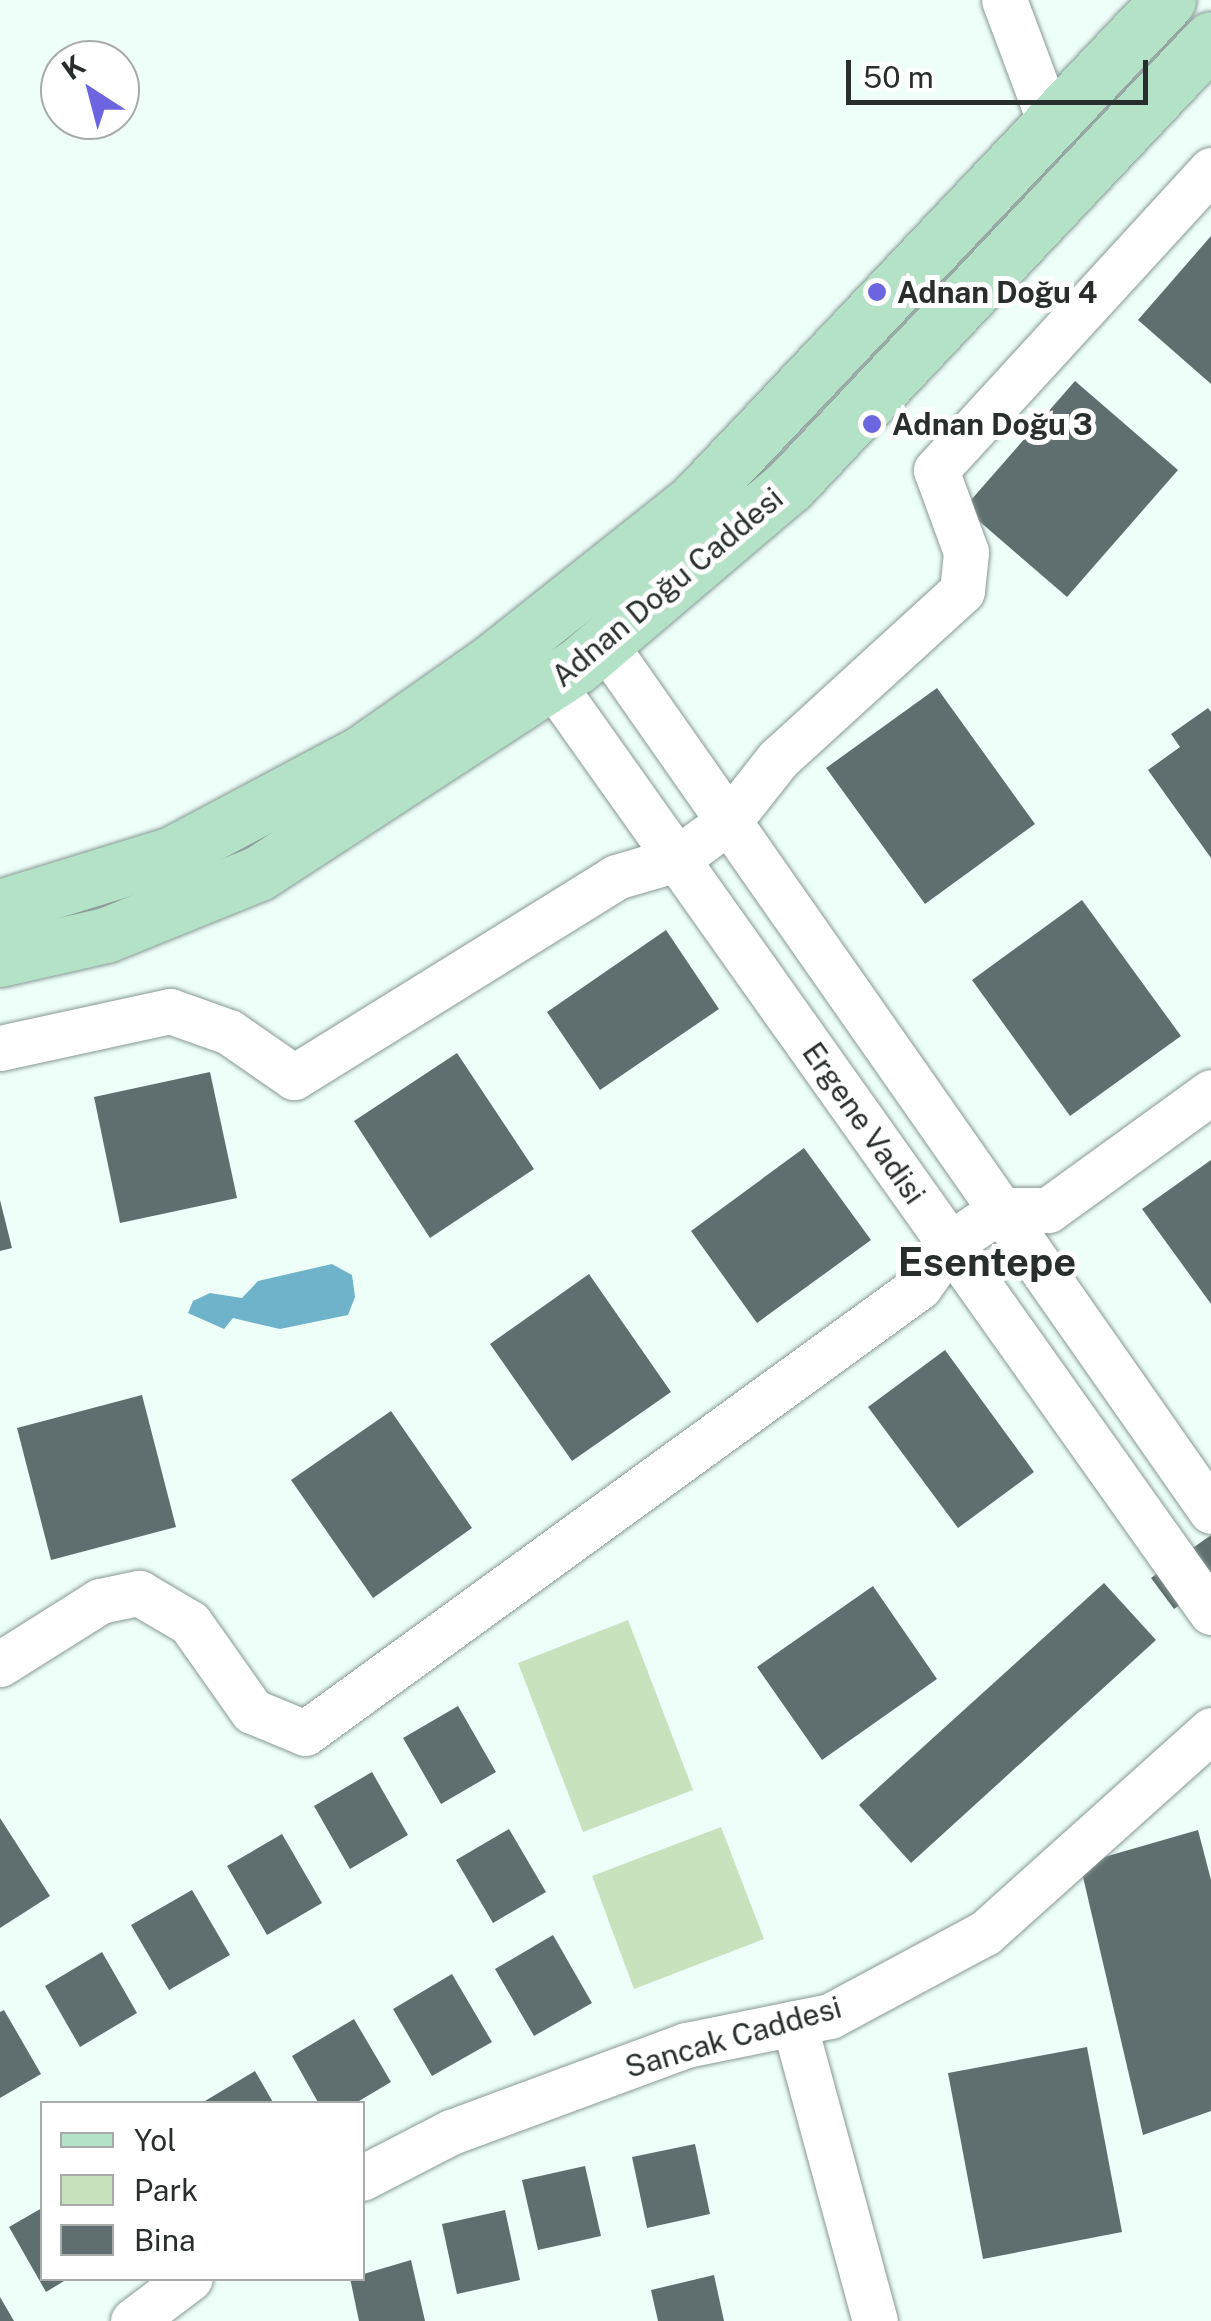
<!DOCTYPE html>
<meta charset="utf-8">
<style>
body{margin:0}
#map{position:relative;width:1211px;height:2321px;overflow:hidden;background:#eefffa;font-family:"Public Sans",sans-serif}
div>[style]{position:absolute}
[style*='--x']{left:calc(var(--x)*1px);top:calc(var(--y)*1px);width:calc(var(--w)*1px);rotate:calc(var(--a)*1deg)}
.green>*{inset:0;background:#c8e2be}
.water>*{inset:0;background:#6eb3c9}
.building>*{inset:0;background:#5f6f6f}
.roads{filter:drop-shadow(0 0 2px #889894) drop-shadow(0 0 2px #889894)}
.minor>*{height:45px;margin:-22.5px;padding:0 22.5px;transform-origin:22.5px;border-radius:22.5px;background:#fff}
.major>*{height:55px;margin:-27.5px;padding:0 27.5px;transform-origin:27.5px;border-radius:27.5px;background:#b3e2c7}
.dots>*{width:28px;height:28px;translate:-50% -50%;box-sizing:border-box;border:5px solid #fff;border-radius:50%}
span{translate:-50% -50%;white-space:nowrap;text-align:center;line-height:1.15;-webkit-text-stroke:10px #fff;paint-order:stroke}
.poi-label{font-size:30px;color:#282e2c;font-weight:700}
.left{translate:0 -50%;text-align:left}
.street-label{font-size:30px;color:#282e2c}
.district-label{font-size:40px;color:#282e2c;font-weight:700}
.legend{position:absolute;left:40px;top:2101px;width:325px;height:180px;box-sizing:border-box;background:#fff;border:2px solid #a9abab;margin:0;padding:12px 18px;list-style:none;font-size:30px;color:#282e2c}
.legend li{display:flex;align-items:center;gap:20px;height:50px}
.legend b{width:50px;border:2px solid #a9abab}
.north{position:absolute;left:40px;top:40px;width:100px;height:100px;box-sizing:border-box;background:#fff;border:2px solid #a9abab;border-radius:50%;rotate:324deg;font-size:28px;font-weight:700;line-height:40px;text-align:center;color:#282e2c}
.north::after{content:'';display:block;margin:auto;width:35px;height:45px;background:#6d65df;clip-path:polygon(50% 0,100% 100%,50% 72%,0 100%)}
.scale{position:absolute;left:846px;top:60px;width:302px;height:45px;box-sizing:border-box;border:5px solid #282e2c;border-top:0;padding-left:12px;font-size:30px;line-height:35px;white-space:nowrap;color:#282e2c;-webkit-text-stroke:8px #fff;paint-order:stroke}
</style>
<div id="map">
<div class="green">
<div style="clip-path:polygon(628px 1620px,693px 1790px,583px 1832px,518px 1663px)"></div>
<div style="clip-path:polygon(721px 1827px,764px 1939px,634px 1989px,592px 1876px)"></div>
</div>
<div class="water">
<div style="clip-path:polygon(332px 1264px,352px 1275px,355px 1297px,348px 1315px,280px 1329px,233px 1318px,224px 1329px,188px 1313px,193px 1301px,210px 1293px,242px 1298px,258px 1281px)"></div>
</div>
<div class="building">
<div style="clip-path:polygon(1211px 236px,1211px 384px,1138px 320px)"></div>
<div style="clip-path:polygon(1075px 381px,1178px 470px,1067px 597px,964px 508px)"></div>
<div style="clip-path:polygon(937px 688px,1035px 824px,925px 904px,826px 768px)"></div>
<div style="clip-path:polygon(1208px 708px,1211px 712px,1211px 858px,1148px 770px,1180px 747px,1171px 734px)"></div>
<div style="clip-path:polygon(1082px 900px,1181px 1036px,1070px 1116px,972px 980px)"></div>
<div style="clip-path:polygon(666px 930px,719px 1009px,600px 1090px,547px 1012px)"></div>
<div style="clip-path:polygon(457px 1053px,534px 1169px,430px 1238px,354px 1121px)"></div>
<div style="clip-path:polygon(210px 1072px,237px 1198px,120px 1223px,94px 1097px)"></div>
<div style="clip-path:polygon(804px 1148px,871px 1240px,757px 1323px,691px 1231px)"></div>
<div style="clip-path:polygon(1211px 1160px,1211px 1304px,1142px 1209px)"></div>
<div style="clip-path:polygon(0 1200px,12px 1248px,0 1251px)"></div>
<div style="clip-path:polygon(589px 1274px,671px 1392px,572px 1461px,490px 1344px)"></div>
<div style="clip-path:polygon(945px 1350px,1034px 1472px,958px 1528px,868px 1407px)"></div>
<div style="clip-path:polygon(142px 1395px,176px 1527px,51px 1560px,17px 1428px)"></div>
<div style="clip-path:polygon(391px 1411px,472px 1528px,373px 1598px,291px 1480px)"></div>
<div style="clip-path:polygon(1211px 1535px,1211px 1583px,1174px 1609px,1151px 1578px)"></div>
<div style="clip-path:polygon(1104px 1583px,1156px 1640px,911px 1863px,859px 1805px)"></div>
<div style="clip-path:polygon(873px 1586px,937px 1679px,822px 1760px,757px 1667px)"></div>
<div style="clip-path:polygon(458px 1706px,496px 1772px,441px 1804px,403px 1738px)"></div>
<div style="clip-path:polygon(372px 1772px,408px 1835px,350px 1869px,314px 1806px)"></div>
<div style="clip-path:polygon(0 1818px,50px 1896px,0 1928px)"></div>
<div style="clip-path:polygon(509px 1829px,546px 1892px,493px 1923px,456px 1860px)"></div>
<div style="clip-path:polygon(1198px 1830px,1211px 1880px,1211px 2111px,1143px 2135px,1080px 1864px)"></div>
<div style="clip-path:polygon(282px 1834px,322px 1903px,267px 1935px,227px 1866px)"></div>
<div style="clip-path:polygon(192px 1890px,230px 1955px,169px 1990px,131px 1925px)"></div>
<div style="clip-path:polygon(553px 1935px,592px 2003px,534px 2036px,495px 1969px)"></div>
<div style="clip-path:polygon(102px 1952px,137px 2013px,80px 2047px,45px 1986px)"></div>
<div style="clip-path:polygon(452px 1974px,492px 2042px,432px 2076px,393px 2009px)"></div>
<div style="clip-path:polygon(4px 2010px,41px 2074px,0 2098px,0 2012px)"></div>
<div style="clip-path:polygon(354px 2019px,391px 2082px,354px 2104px,319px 2104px,292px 2056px)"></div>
<div style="clip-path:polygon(1087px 2047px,1122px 2232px,983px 2259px,948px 2073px)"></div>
<div style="clip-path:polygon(255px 2071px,274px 2104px,200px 2104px)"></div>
<div style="clip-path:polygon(695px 2144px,710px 2214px,647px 2228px,632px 2157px)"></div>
<div style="clip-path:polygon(585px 2166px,601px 2236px,538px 2250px,522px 2180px)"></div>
<div style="clip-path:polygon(42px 2208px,42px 2278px,69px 2278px,46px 2292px,9px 2227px)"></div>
<div style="clip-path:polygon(505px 2210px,520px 2280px,457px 2294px,442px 2224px)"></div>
<div style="clip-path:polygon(411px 2260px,425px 2321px,359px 2321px,350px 2278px)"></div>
<div style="clip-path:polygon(714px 2275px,724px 2321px,658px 2321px,651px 2290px)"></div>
<div style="clip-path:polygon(0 2297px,14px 2321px,0 2321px)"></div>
</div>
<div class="roads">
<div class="minor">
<div style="--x:1004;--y:0;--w:137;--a:69.4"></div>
<div style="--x:604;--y:643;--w:1059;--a:55.03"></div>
<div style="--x:552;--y:683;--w:1139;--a:54.65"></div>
<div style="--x:0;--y:1048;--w:174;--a:-12.3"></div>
<div style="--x:170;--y:1011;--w:63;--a:19.6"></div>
<div style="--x:229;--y:1032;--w:79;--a:34.7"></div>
<div style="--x:294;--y:1077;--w:379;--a:-31.8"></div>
<div style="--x:616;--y:877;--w:64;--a:-16.4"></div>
<div style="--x:677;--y:859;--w:64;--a:-36.2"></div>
<div style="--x:729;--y:821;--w:79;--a:-51.7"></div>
<div style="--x:778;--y:759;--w:249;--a:-42.4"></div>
<div style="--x:962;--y:591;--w:39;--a:-84"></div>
<div style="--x:966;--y:552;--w:87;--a:-110.1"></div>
<div style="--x:936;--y:470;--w:407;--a:-47.5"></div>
<div style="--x:0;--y:1664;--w:118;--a:-32.2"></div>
<div style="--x:100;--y:1601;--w:40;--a:-12"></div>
<div style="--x:139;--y:1593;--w:59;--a:30.5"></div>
<div style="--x:190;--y:1623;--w:108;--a:54.8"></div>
<div style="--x:252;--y:1711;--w:57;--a:22.5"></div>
<div style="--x:305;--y:1733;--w:759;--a:-35.99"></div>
<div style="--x:919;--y:1287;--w:53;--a:-54.2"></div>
<div style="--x:950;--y:1244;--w:60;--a:-34.2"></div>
<div style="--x:1000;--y:1210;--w:48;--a:0"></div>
<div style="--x:1048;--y:1210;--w:201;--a:-35.9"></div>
<div style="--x:794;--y:2023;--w:309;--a:74.8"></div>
<div style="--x:362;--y:2178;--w:100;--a:-27.3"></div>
<div style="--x:451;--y:2132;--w:251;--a:-20.3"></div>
<div style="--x:686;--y:2045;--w:147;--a:-11.4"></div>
<div style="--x:830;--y:2016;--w:176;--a:-28.2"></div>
<div style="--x:985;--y:1933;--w:304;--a:-41.9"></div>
<div style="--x:133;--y:2321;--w:71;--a:-37"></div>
</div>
<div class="major">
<div style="--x:0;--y:907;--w:180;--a:-17.1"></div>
<div style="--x:172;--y:854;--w:215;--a:-28"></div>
<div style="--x:362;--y:753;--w:160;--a:-35.1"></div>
<div style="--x:493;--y:661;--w:257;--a:-38.5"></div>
<div style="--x:694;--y:501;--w:690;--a:-46.59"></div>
<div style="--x:0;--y:959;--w:109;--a:-12.8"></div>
<div style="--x:106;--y:935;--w:165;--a:-22.1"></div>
<div style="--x:259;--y:873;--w:379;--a:-33.1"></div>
<div style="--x:577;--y:666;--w:280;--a:-40.4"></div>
<div style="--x:790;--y:485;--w:613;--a:-46.65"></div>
</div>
</div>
<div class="dots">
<div style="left:877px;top:292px;background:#6d65df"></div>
<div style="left:872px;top:424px;background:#6d65df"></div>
</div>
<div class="poi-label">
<span class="left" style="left:897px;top:292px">Adnan Doğu 4</span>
<span class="left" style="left:892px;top:424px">Adnan Doğu 3</span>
</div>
<div class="street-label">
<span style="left:667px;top:587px;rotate:-40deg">Adnan Doğu Caddesi</span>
<span style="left:864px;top:1123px;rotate:55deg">Ergene Vadisi</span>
<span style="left:733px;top:2037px;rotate:-16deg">Sancak Caddesi</span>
</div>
<div class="district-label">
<span style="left:987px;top:1262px">Esentepe</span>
</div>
<ul class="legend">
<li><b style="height:12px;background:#b3e2c7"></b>Yol</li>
<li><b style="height:28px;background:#c8e2be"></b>Park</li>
<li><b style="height:28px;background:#5f6f6f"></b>Bina</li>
</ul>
<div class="north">K</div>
<div class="scale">50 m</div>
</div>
